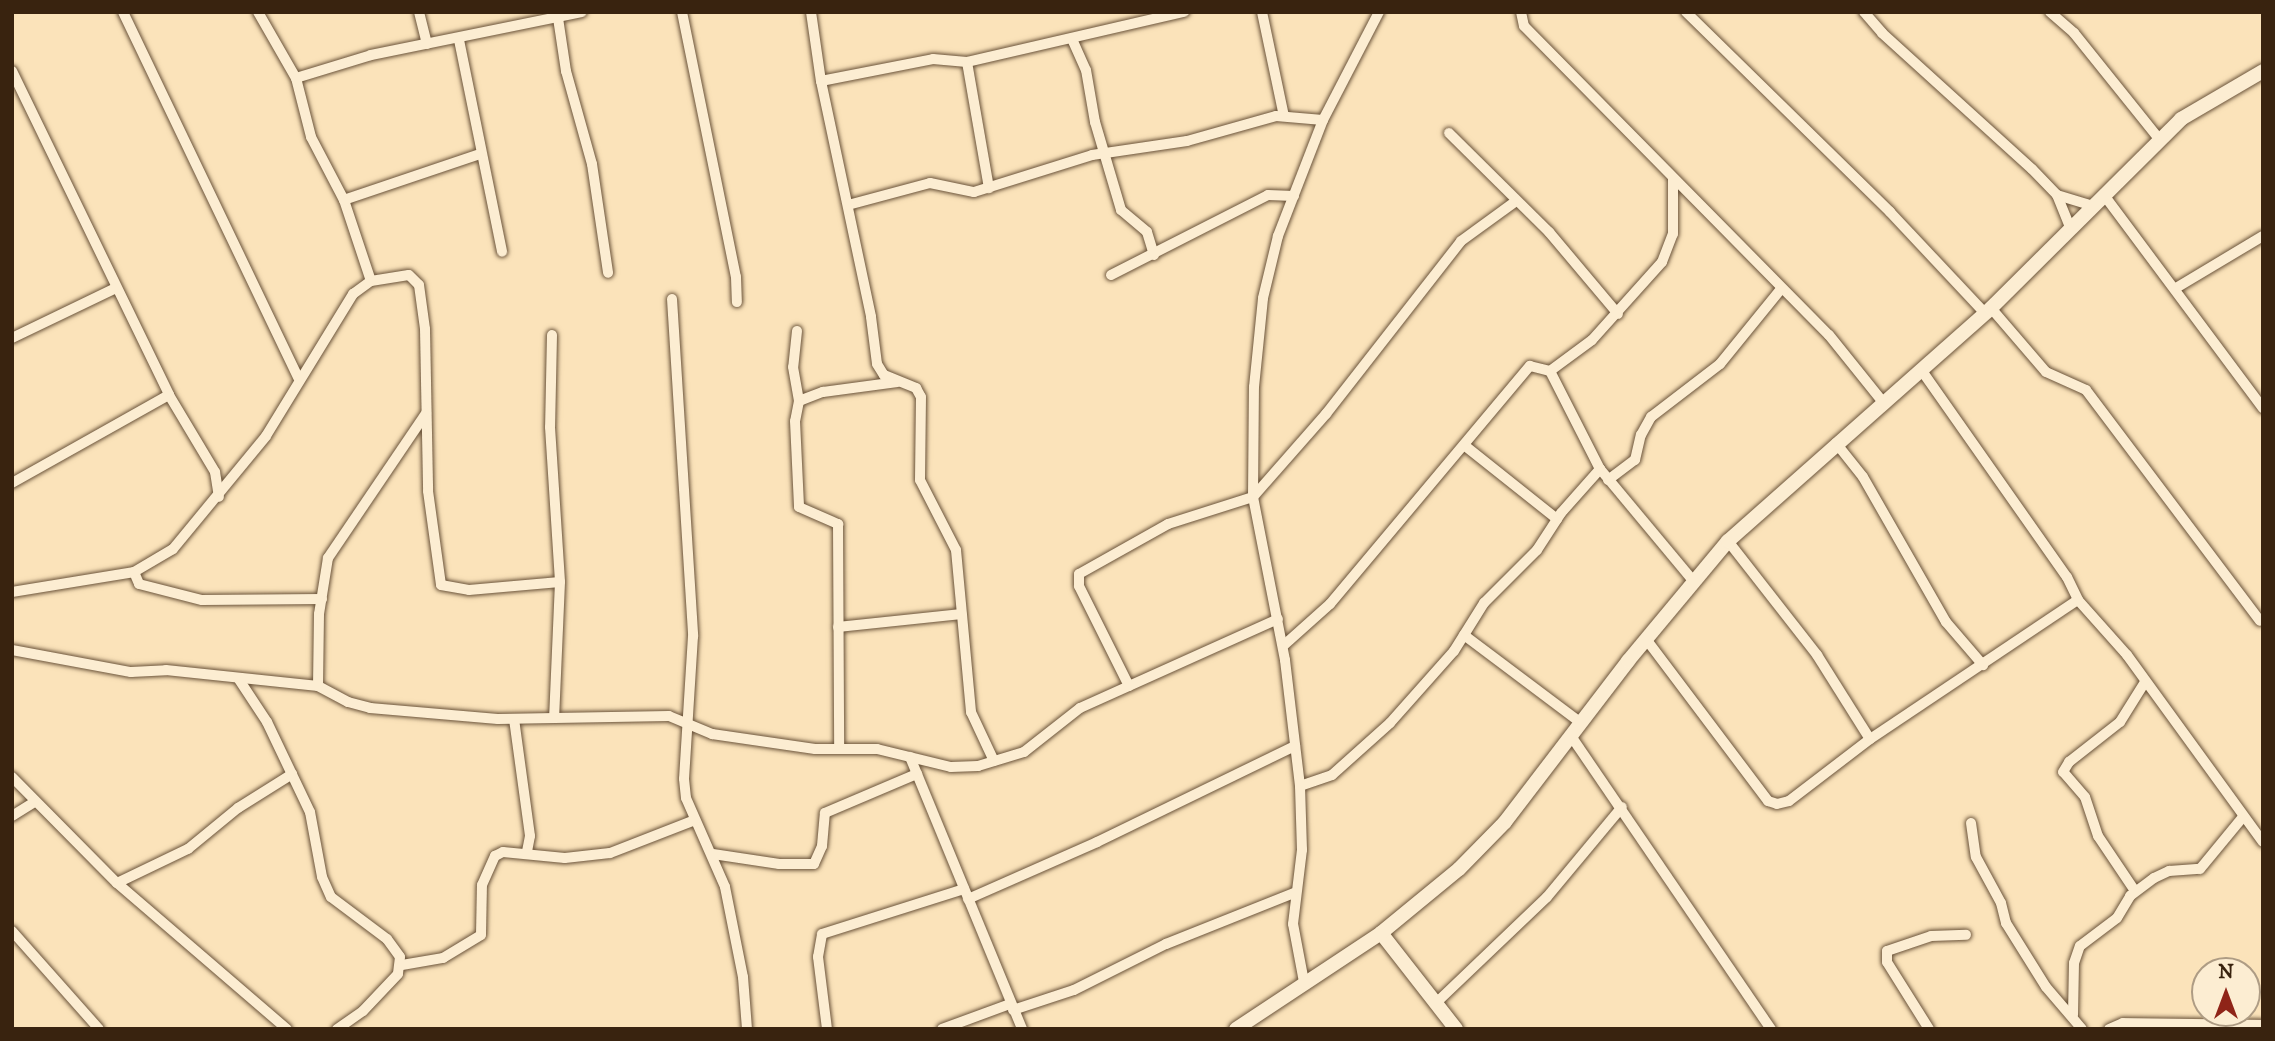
<!DOCTYPE html>
<style>
body{margin:0}
#map{position:relative;width:2275px;height:1041px;overflow:hidden;background:#fbe3ba;font-family:"IM FELL DW Pica",serif}
div>[style]{position:absolute}
[style*='--x']{left:calc(var(--x)*1px);top:calc(var(--y)*1px);width:calc(var(--w)*1px);rotate:calc(var(--a)*1deg)}
.roads{filter:drop-shadow(0 0 2px #6a533a) drop-shadow(0 0 2px #6a533a)}
.street>*{height:10px;margin:-5px;padding:0 5px;transform-origin:5px;border-radius:5px;background:#fcedd2}
.secondary>*{height:14px;margin:-7px;padding:0 7px;transform-origin:7px;border-radius:7px;background:#fcedd2}
span{translate:-50% -50%;white-space:nowrap;text-align:center;line-height:1.15;-webkit-text-stroke:5px #fcedd2;paint-order:stroke}
.frame{position:absolute;inset:0;border:14px solid #39230f;pointer-events:none}
.north{position:absolute;left:2191px;top:957px;width:70px;height:70px;box-sizing:border-box;background:#fcedd2;border:2px solid #ae9c84;border-radius:50%;rotate:0deg;font-size:19px;font-weight:700;line-height:28px;text-align:center;color:#39230f}
.north::after{content:'';display:block;margin:auto;width:24px;height:32px;background:#8f2418;clip-path:polygon(50% 0,100% 100%,50% 72%,0 100%)}
</style>
<div id="map">
<div class="roads">
<div class="street">
<div style="--x:123;--y:12;--w:406;--a:64.4"></div>
<div style="--x:258;--y:12;--w:76;--a:60.1"></div>
<div style="--x:296;--y:78;--w:61;--a:75.7"></div>
<div style="--x:311;--y:137;--w:71;--a:62.4"></div>
<div style="--x:344;--y:200;--w:85;--a:71.6"></div>
<div style="--x:419;--y:12;--w:33;--a:76"></div>
<div style="--x:682;--y:12;--w:270;--a:78.5"></div>
<div style="--x:736;--y:277;--w:25;--a:88"></div>
<div style="--x:811;--y:12;--w:70;--a:81.8"></div>
<div style="--x:821;--y:81;--w:241;--a:78"></div>
<div style="--x:871;--y:317;--w:47;--a:82.7"></div>
<div style="--x:877;--y:364;--w:13;--a:58"></div>
<div style="--x:884;--y:375;--w:35;--a:22"></div>
<div style="--x:916;--y:388;--w:10;--a:61"></div>
<div style="--x:921;--y:397;--w:83;--a:90.7"></div>
<div style="--x:920;--y:480;--w:79;--a:62.8"></div>
<div style="--x:956;--y:550;--w:163;--a:84.7"></div>
<div style="--x:971;--y:712;--w:54;--a:64.9"></div>
<div style="--x:1262;--y:12;--w:106;--a:78.1"></div>
<div style="--x:1521;--y:12;--w:14;--a:78"></div>
<div style="--x:1524;--y:26;--w:434;--a:45.4"></div>
<div style="--x:1829;--y:335;--w:85;--a:51.2"></div>
<div style="--x:1686;--y:12;--w:286;--a:44.4"></div>
<div style="--x:1890;--y:212;--w:139;--a:46.8"></div>
<div style="--x:1864;--y:12;--w:28;--a:49"></div>
<div style="--x:1882;--y:33;--w:202;--a:42.2"></div>
<div style="--x:2032;--y:169;--w:36;--a:46"></div>
<div style="--x:2057;--y:195;--w:35;--a:68"></div>
<div style="--x:2050;--y:12;--w:32;--a:41"></div>
<div style="--x:2074;--y:33;--w:137;--a:51.2"></div>
<div style="--x:558;--y:18;--w:54;--a:81.4"></div>
<div style="--x:566;--y:71;--w:97;--a:74.4"></div>
<div style="--x:592;--y:164;--w:110;--a:81.6"></div>
<div style="--x:1072;--y:39;--w:34;--a:66"></div>
<div style="--x:1086;--y:70;--w:53;--a:80.2"></div>
<div style="--x:1095;--y:122;--w:92;--a:73.5"></div>
<div style="--x:1121;--y:210;--w:34;--a:40"></div>
<div style="--x:1147;--y:232;--w:24;--a:73"></div>
<div style="--x:459;--y:40;--w:216;--a:78.5"></div>
<div style="--x:967;--y:62;--w:128;--a:80.1"></div>
<div style="--x:12;--y:71;--w:360;--a:64.1"></div>
<div style="--x:169;--y:395;--w:90;--a:59.1"></div>
<div style="--x:215;--y:472;--w:25;--a:81"></div>
<div style="--x:296;--y:78;--w:78;--a:-17"></div>
<div style="--x:371;--y:55;--w:215;--a:-11.5"></div>
<div style="--x:821;--y:81;--w:114;--a:-11.1"></div>
<div style="--x:933;--y:59;--w:34;--a:5"></div>
<div style="--x:967;--y:62;--w:223;--a:-13"></div>
<div style="--x:1449;--y:133;--w:141;--a:44.7"></div>
<div style="--x:1549;--y:232;--w:107;--a:49.9"></div>
<div style="--x:2057;--y:195;--w:37;--a:17"></div>
<div style="--x:2104;--y:195;--w:266;--a:53.3"></div>
<div style="--x:344;--y:200;--w:144;--a:-18.7"></div>
<div style="--x:848;--y:205;--w:85;--a:-15"></div>
<div style="--x:930;--y:183;--w:45;--a:11.6"></div>
<div style="--x:974;--y:192;--w:124;--a:-17.4"></div>
<div style="--x:1092;--y:155;--w:96;--a:-8.4"></div>
<div style="--x:1187;--y:141;--w:92;--a:-15.7"></div>
<div style="--x:1276;--y:116;--w:47;--a:4.9"></div>
<div style="--x:1111;--y:275;--w:176;--a:-27"></div>
<div style="--x:1268;--y:195;--w:26;--a:2"></div>
<div style="--x:2176;--y:288;--w:101;--a:-30.9"></div>
<div style="--x:672;--y:299;--w:338;--a:86.4"></div>
<div style="--x:693;--y:636;--w:143;--a:93.6"></div>
<div style="--x:684;--y:779;--w:19;--a:84"></div>
<div style="--x:686;--y:798;--w:97;--a:66.3"></div>
<div style="--x:725;--y:887;--w:92;--a:78.7"></div>
<div style="--x:743;--y:977;--w:52;--a:85.6"></div>
<div style="--x:1991;--y:308;--w:84;--a:49.3"></div>
<div style="--x:2046;--y:372;--w:44;--a:24.2"></div>
<div style="--x:2086;--y:390;--w:289;--a:53"></div>
<div style="--x:797;--y:331;--w:36;--a:96"></div>
<div style="--x:793;--y:367;--w:35;--a:80"></div>
<div style="--x:799;--y:401;--w:20;--a:101"></div>
<div style="--x:795;--y:421;--w:86;--a:87.3"></div>
<div style="--x:799;--y:507;--w:43;--a:23.6"></div>
<div style="--x:838;--y:524;--w:225;--a:89.7"></div>
<div style="--x:552;--y:335;--w:92;--a:91.2"></div>
<div style="--x:550;--y:427;--w:155;--a:86.3"></div>
<div style="--x:560;--y:582;--w:135;--a:92.5"></div>
<div style="--x:12;--y:338;--w:115;--a:-25.7"></div>
<div style="--x:1550;--y:371;--w:52;--a:-36.4"></div>
<div style="--x:1592;--y:340;--w:105;--a:-48.1"></div>
<div style="--x:1662;--y:262;--w:30;--a:-69"></div>
<div style="--x:1673;--y:234;--w:56;--a:-90"></div>
<div style="--x:1922;--y:371;--w:252;--a:54.9"></div>
<div style="--x:2067;--y:577;--w:25;--a:64"></div>
<div style="--x:2078;--y:600;--w:74;--a:48.3"></div>
<div style="--x:2127;--y:655;--w:231;--a:54"></div>
<div style="--x:799;--y:401;--w:26;--a:-21"></div>
<div style="--x:823;--y:392;--w:75;--a:-7.7"></div>
<div style="--x:1836;--y:443;--w:43;--a:51.5"></div>
<div style="--x:1863;--y:477;--w:167;--a:60.2"></div>
<div style="--x:1946;--y:622;--w:57;--a:49.3"></div>
<div style="--x:1464;--y:445;--w:119;--a:38.5"></div>
<div style="--x:1608;--y:480;--w:34;--a:-37"></div>
<div style="--x:1635;--y:460;--w:26;--a:-77"></div>
<div style="--x:1641;--y:435;--w:21;--a:-61"></div>
<div style="--x:1651;--y:417;--w:87;--a:-37.5"></div>
<div style="--x:1720;--y:364;--w:97;--a:-50.9"></div>
<div style="--x:12;--y:483;--w:180;--a:-29.3"></div>
<div style="--x:1728;--y:541;--w:145;--a:52"></div>
<div style="--x:1817;--y:655;--w:99;--a:57.8"></div>
<div style="--x:134;--y:572;--w:13;--a:67"></div>
<div style="--x:139;--y:584;--w:65;--a:14.3"></div>
<div style="--x:202;--y:600;--w:120;--a:-0.5"></div>
<div style="--x:12;--y:592;--w:124;--a:-9.3"></div>
<div style="--x:134;--y:572;--w:45;--a:-30.5"></div>
<div style="--x:173;--y:549;--w:146;--a:-50.5"></div>
<div style="--x:266;--y:436;--w:167;--a:-58.5"></div>
<div style="--x:353;--y:294;--w:22;--a:-36"></div>
<div style="--x:371;--y:281;--w:38;--a:-9"></div>
<div style="--x:409;--y:275;--w:14;--a:45"></div>
<div style="--x:419;--y:285;--w:44;--a:82.2"></div>
<div style="--x:425;--y:329;--w:162;--a:88.9"></div>
<div style="--x:428;--y:491;--w:95;--a:82.1"></div>
<div style="--x:441;--y:585;--w:28;--a:10"></div>
<div style="--x:469;--y:590;--w:91;--a:-5"></div>
<div style="--x:838;--y:627;--w:124;--a:-6"></div>
<div style="--x:1464;--y:635;--w:146;--a:36.9"></div>
<div style="--x:1646;--y:639;--w:203;--a:53"></div>
<div style="--x:1768;--y:801;--w:9;--a:18"></div>
<div style="--x:1777;--y:804;--w:12;--a:-14"></div>
<div style="--x:1789;--y:801;--w:102;--a:-37.4"></div>
<div style="--x:1870;--y:739;--w:250;--a:-33.8"></div>
<div style="--x:1283;--y:646;--w:63;--a:-41.8"></div>
<div style="--x:1330;--y:604;--w:311;--a:-50"></div>
<div style="--x:1530;--y:366;--w:21;--a:14"></div>
<div style="--x:1550;--y:371;--w:110;--a:63"></div>
<div style="--x:1600;--y:469;--w:148;--a:50.2"></div>
<div style="--x:12;--y:650;--w:121;--a:10.5"></div>
<div style="--x:131;--y:672;--w:35;--a:-3"></div>
<div style="--x:166;--y:670;--w:153;--a:6"></div>
<div style="--x:318;--y:686;--w:34;--a:28"></div>
<div style="--x:348;--y:702;--w:23;--a:15"></div>
<div style="--x:370;--y:708;--w:128;--a:4.9"></div>
<div style="--x:498;--y:719;--w:171;--a:-1"></div>
<div style="--x:669;--y:716;--w:47;--a:22.7"></div>
<div style="--x:712;--y:734;--w:104;--a:8.3"></div>
<div style="--x:815;--y:749;--w:62;--a:0"></div>
<div style="--x:877;--y:749;--w:76;--a:13.7"></div>
<div style="--x:951;--y:767;--w:27;--a:-2"></div>
<div style="--x:978;--y:766;--w:48;--a:-16.9"></div>
<div style="--x:1024;--y:752;--w:71;--a:-38.2"></div>
<div style="--x:1080;--y:708;--w:217;--a:-24.2"></div>
<div style="--x:238;--y:678;--w:53;--a:56.6"></div>
<div style="--x:267;--y:722;--w:100;--a:64.5"></div>
<div style="--x:310;--y:812;--w:66;--a:79.5"></div>
<div style="--x:322;--y:877;--w:22;--a:66"></div>
<div style="--x:331;--y:897;--w:70;--a:36.9"></div>
<div style="--x:387;--y:939;--w:22;--a:54"></div>
<div style="--x:400;--y:957;--w:17;--a:97"></div>
<div style="--x:398;--y:974;--w:51;--a:133.4"></div>
<div style="--x:363;--y:1011;--w:32;--a:145"></div>
<div style="--x:318;--y:686;--w:72;--a:-89.2"></div>
<div style="--x:319;--y:614;--w:57;--a:-80.9"></div>
<div style="--x:328;--y:558;--w:175;--a:-55.9"></div>
<div style="--x:1129;--y:686;--w:112;--a:-116.6"></div>
<div style="--x:1079;--y:586;--w:12;--a:-90"></div>
<div style="--x:1079;--y:574;--w:102;--a:-29.3"></div>
<div style="--x:1168;--y:524;--w:89;--a:-17.6"></div>
<div style="--x:1253;--y:497;--w:111;--a:-48.7"></div>
<div style="--x:1326;--y:414;--w:219;--a:-52"></div>
<div style="--x:1461;--y:241;--w:68;--a:-36"></div>
<div style="--x:514;--y:719;--w:118;--a:82.2"></div>
<div style="--x:530;--y:836;--w:16;--a:101"></div>
<div style="--x:1571;--y:736;--w:355;--a:55.7"></div>
<div style="--x:910;--y:757;--w:294;--a:67.6"></div>
<div style="--x:12;--y:777;--w:149;--a:45.3"></div>
<div style="--x:117;--y:883;--w:224;--a:40.7"></div>
<div style="--x:1300;--y:786;--w:34;--a:-19"></div>
<div style="--x:1332;--y:775;--w:78;--a:-41.9"></div>
<div style="--x:1390;--y:723;--w:96;--a:-48.4"></div>
<div style="--x:1454;--y:651;--w:57;--a:-58"></div>
<div style="--x:1484;--y:603;--w:75;--a:-45"></div>
<div style="--x:1537;--y:550;--w:44;--a:-57"></div>
<div style="--x:1561;--y:513;--w:59;--a:-48.4"></div>
<div style="--x:12;--y:816;--w:26;--a:-32"></div>
<div style="--x:1971;--y:823;--w:34;--a:82"></div>
<div style="--x:1976;--y:857;--w:52;--a:61.5"></div>
<div style="--x:2001;--y:903;--w:21;--a:76"></div>
<div style="--x:2006;--y:923;--w:75;--a:58"></div>
<div style="--x:2046;--y:987;--w:55;--a:49.4"></div>
<div style="--x:713;--y:854;--w:67;--a:8.6"></div>
<div style="--x:779;--y:864;--w:35;--a:0"></div>
<div style="--x:814;--y:864;--w:20;--a:-66"></div>
<div style="--x:822;--y:846;--w:33;--a:-85"></div>
<div style="--x:825;--y:813;--w:100;--a:-23"></div>
<div style="--x:117;--y:883;--w:79;--a:-25.6"></div>
<div style="--x:188;--y:849;--w:65;--a:-39.4"></div>
<div style="--x:238;--y:808;--w:64;--a:-32.2"></div>
<div style="--x:2135;--y:891;--w:66;--a:-123.9"></div>
<div style="--x:2098;--y:836;--w:41;--a:-108.4"></div>
<div style="--x:2085;--y:797;--w:33;--a:-131"></div>
<div style="--x:2063;--y:772;--w:12;--a:-59"></div>
<div style="--x:2069;--y:762;--w:65;--a:-38.1"></div>
<div style="--x:2120;--y:722;--w:47;--a:-58"></div>
<div style="--x:968;--y:899;--w:141;--a:-23.8"></div>
<div style="--x:1097;--y:842;--w:220;--a:-25.9"></div>
<div style="--x:12;--y:931;--w:131;--a:48.4"></div>
<div style="--x:402;--y:965;--w:42;--a:-9.7"></div>
<div style="--x:443;--y:958;--w:44;--a:-31.2"></div>
<div style="--x:481;--y:935;--w:50;--a:-88.9"></div>
<div style="--x:482;--y:885;--w:32;--a:-66"></div>
<div style="--x:495;--y:856;--w:9;--a:-27"></div>
<div style="--x:503;--y:852;--w:62;--a:5.5"></div>
<div style="--x:565;--y:858;--w:45;--a:-6.3"></div>
<div style="--x:610;--y:853;--w:91;--a:-21.2"></div>
<div style="--x:1304;--y:982;--w:59;--a:-100.7"></div>
<div style="--x:1293;--y:924;--w:75;--a:-83.1"></div>
<div style="--x:1302;--y:850;--w:64;--a:-91.8"></div>
<div style="--x:1300;--y:786;--w:127;--a:-96.8"></div>
<div style="--x:1285;--y:660;--w:166;--a:-101.1"></div>
<div style="--x:1253;--y:497;--w:110;--a:-89.5"></div>
<div style="--x:1254;--y:387;--w:89;--a:-84.2"></div>
<div style="--x:1263;--y:298;--w:64;--a:-76.4"></div>
<div style="--x:1278;--y:236;--w:124;--a:-68.8"></div>
<div style="--x:1323;--y:120;--w:122;--a:-62.6"></div>
<div style="--x:1436;--y:1003;--w:153;--a:-43.7"></div>
<div style="--x:1547;--y:897;--w:117;--a:-50.2"></div>
<div style="--x:1013;--y:1010;--w:64;--a:-18.2"></div>
<div style="--x:1074;--y:990;--w:103;--a:-26.6"></div>
<div style="--x:1166;--y:944;--w:138;--a:-21.7"></div>
<div style="--x:2073;--y:1015;--w:52;--a:-88.9"></div>
<div style="--x:2074;--y:963;--w:18;--a:-71"></div>
<div style="--x:2080;--y:946;--w:46;--a:-37.1"></div>
<div style="--x:2117;--y:918;--w:26;--a:-59"></div>
<div style="--x:2130;--y:896;--w:30;--a:-37"></div>
<div style="--x:2154;--y:878;--w:17;--a:-25"></div>
<div style="--x:2169;--y:871;--w:31;--a:-4"></div>
<div style="--x:2200;--y:869;--w:66;--a:-50.5"></div>
<div style="--x:827;--y:1029;--w:73;--a:-97.1"></div>
<div style="--x:818;--y:957;--w:23;--a:-80"></div>
<div style="--x:822;--y:934;--w:149;--a:-17.6"></div>
<div style="--x:942;--y:1029;--w:72;--a:-20.2"></div>
<div style="--x:1929;--y:1029;--w:79;--a:-122.1"></div>
<div style="--x:1887;--y:962;--w:11;--a:-90"></div>
<div style="--x:1887;--y:951;--w:46;--a:-18.8"></div>
<div style="--x:1931;--y:936;--w:35;--a:-2"></div>
<div style="--x:2109;--y:1029;--w:15;--a:-23"></div>
<div style="--x:2123;--y:1023;--w:140;--a:0.8"></div>
</div>
<div class="secondary">
<div style="--x:1381;--y:933;--w:122;--a:52"></div>
<div style="--x:1236;--y:1029;--w:174;--a:-33.5"></div>
<div style="--x:1381;--y:933;--w:101;--a:-39.4"></div>
<div style="--x:1459;--y:869;--w:66;--a:-45.6"></div>
<div style="--x:1505;--y:822;--w:203;--a:-52.6"></div>
<div style="--x:1628;--y:661;--w:156;--a:-50.2"></div>
<div style="--x:1728;--y:541;--w:351;--a:-41.5"></div>
<div style="--x:1991;--y:308;--w:268;--a:-44.8"></div>
<div style="--x:2181;--y:119;--w:95;--a:-30.3"></div>
</div>
</div>
<div class="frame"></div>
<div class="north">N</div>
</div>
